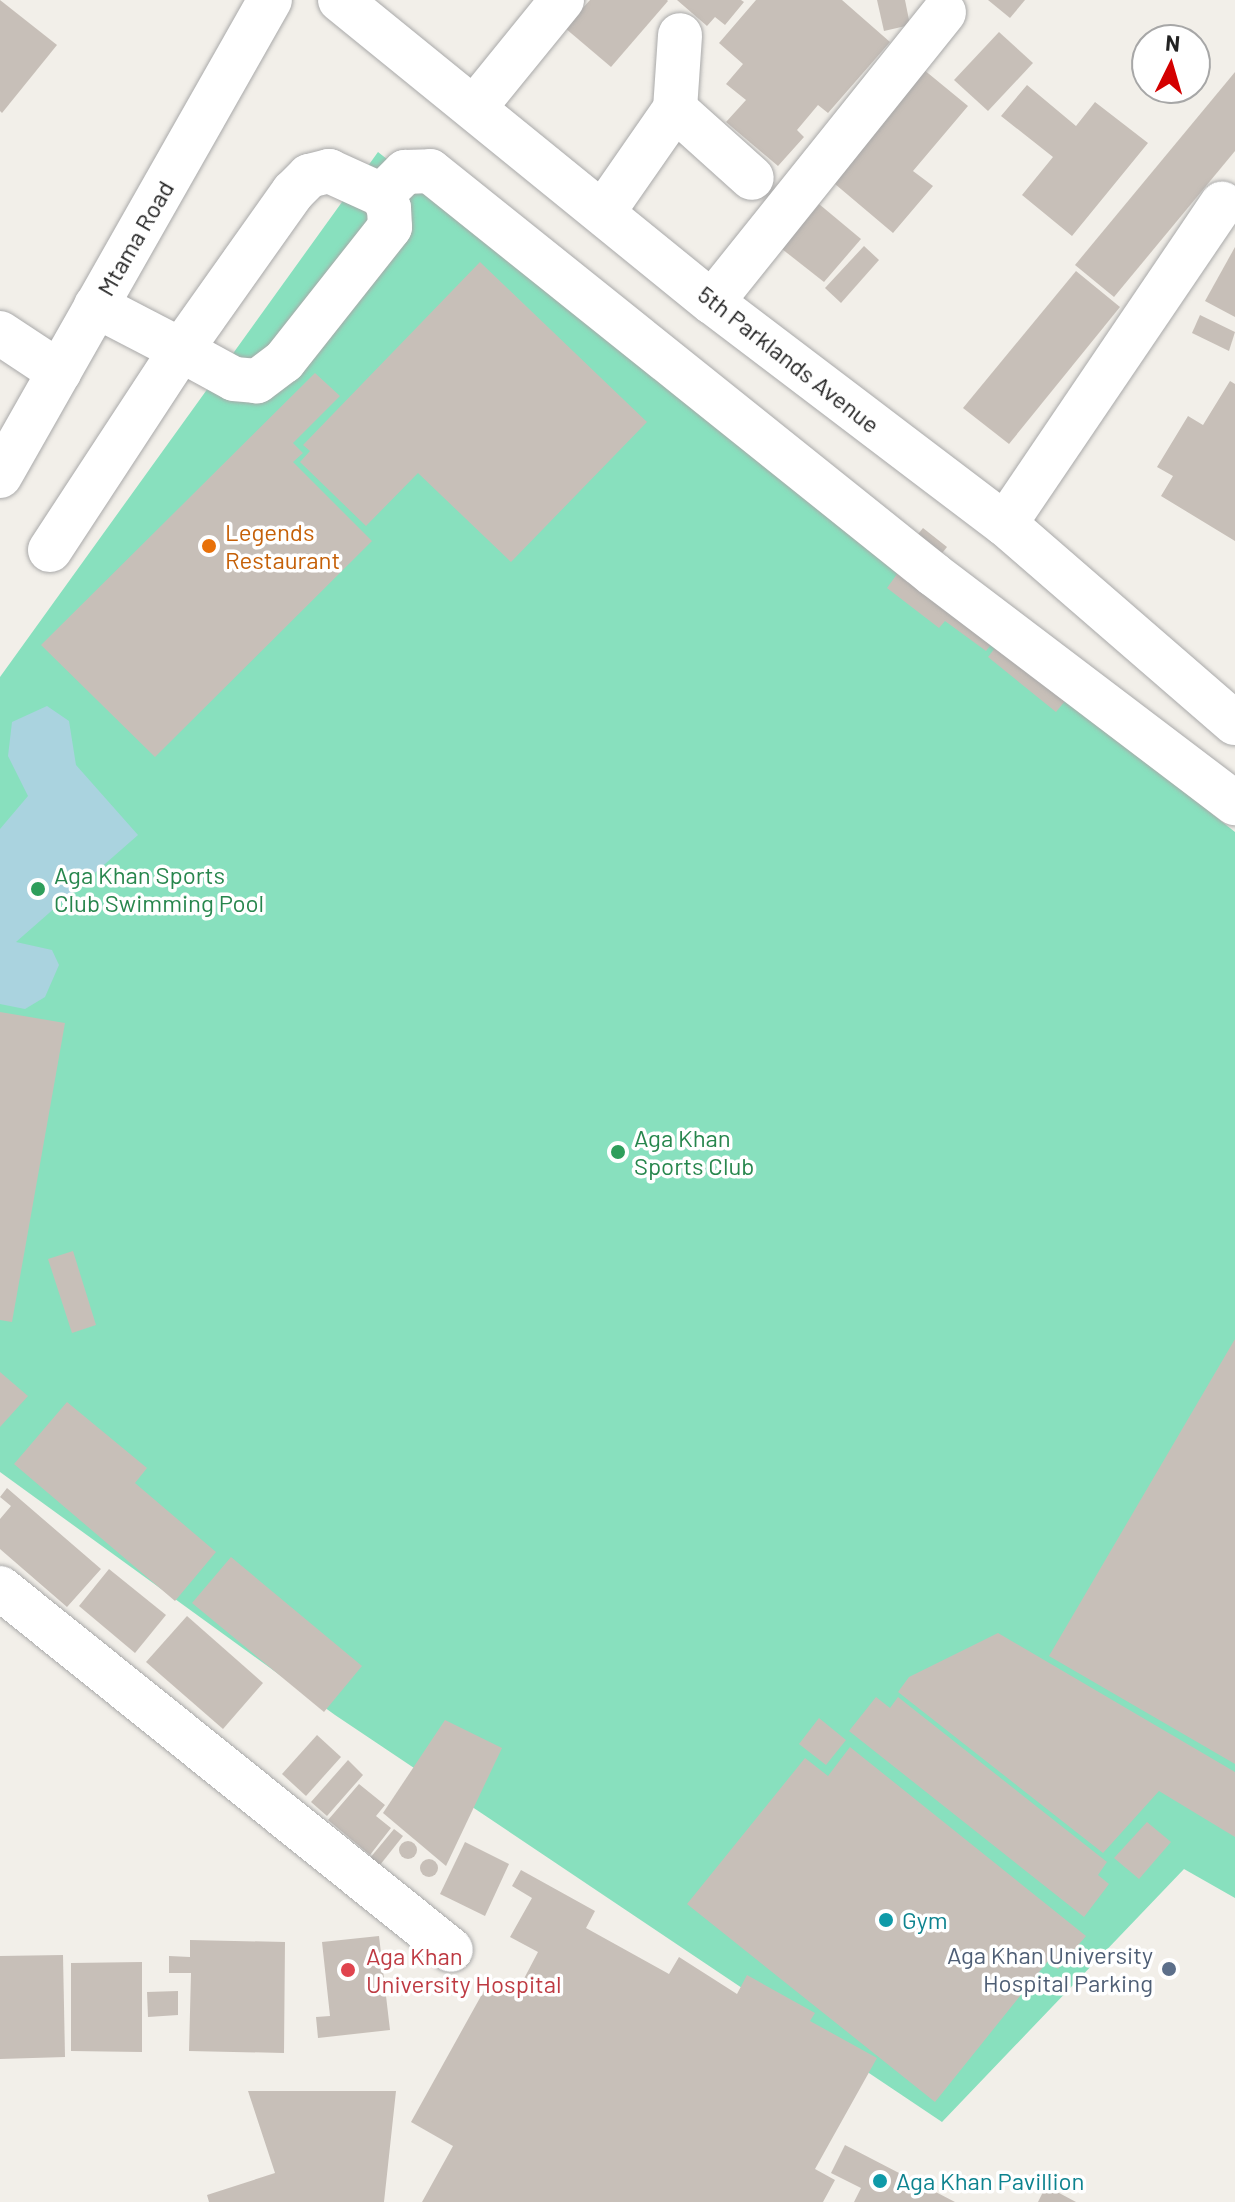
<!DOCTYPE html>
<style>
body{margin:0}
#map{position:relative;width:1235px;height:2202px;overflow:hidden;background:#f2efe9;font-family:Barlow,sans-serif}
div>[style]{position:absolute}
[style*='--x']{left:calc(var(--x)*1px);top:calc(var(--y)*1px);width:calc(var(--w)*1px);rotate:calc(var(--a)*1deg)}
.pitch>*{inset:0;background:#88e0be}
.water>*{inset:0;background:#aad3df}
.building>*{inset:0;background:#c7bfb8}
.round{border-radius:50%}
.roads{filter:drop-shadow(0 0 2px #a9a9a9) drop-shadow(0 0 2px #a9a9a9)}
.minor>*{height:44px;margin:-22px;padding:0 22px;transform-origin:22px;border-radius:22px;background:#fff}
.dots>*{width:22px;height:22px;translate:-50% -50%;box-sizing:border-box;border:4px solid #fff;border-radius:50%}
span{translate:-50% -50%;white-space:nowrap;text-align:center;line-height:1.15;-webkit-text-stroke:7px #fff;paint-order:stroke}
.street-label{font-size:24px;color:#222}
.food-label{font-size:24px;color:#c56008}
.left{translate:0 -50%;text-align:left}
.leisure-label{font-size:24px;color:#27864d}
.culture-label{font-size:24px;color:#0d838f}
.service-label{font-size:24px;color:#4e5e75}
.right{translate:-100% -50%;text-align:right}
.health-label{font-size:24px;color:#be3a42}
.north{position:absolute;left:1131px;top:24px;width:80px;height:80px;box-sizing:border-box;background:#fff;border:2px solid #a7a7a7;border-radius:50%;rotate:5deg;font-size:22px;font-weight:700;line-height:32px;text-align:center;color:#222}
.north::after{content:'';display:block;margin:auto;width:28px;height:36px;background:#d40000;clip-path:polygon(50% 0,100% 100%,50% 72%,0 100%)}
</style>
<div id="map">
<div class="pitch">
<div style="clip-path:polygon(378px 152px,1235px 832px,1235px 1898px,1184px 1869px,942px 2122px,335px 1715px,0 1472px,0 677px)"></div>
</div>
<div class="water">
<div style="clip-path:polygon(47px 706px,69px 721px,76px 765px,138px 835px,16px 942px,52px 950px,59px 965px,45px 997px,25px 1009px,0 1004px,0 829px,28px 796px,8px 756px,12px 722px)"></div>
</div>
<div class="building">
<div style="clip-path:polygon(0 0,57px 45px,2px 113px,0 111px)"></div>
<div style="clip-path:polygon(590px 0,667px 0,668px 1px,611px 67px,565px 28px)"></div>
<div style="clip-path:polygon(677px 0,741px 0,744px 2px,725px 25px,715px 17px,707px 26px)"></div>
<div style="clip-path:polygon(756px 0,842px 0,890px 42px,828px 113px,818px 105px,797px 130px,804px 137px,778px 166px,726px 122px,746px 100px,726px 84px,743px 64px,719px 43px)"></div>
<div style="clip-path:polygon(877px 0,905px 0,910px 25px,884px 31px)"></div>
<div style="clip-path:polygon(988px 0,1025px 0,1010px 18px)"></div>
<div style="clip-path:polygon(999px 32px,1033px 63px,988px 111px,954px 80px)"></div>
<div style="clip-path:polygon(912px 60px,968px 106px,913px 171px,933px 186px,893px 233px,822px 173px)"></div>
<div style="clip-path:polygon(1235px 72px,1235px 151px,1114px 297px,1075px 265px)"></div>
<div style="clip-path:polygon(1027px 85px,1076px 126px,1095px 102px,1148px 143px,1072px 236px,1022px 195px,1053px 157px,1001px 116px)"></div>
<div style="clip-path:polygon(819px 204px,861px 239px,824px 282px,782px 249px)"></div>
<div style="clip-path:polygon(864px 246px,879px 260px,841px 303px,825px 288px)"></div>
<div style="clip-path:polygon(1235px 247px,1235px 317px,1205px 301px)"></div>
<div style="clip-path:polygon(480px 262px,647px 422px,511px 562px,418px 473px,366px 526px,300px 462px,310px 451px,303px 445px)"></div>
<div style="clip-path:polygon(1076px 271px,1120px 307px,1009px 444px,963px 408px)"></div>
<div style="clip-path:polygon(1200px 315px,1235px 332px,1229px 351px,1192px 333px)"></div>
<div style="clip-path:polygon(315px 373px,340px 396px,293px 443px,303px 453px,293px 462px,372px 541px,155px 757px,41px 645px)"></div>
<div style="clip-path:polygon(1230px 381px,1235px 384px,1235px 541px,1161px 496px,1173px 476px,1157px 467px,1188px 416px,1203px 425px)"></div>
<div style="clip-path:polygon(923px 528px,947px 547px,930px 568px,906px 549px)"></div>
<div style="clip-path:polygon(907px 560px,1002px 630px,986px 651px,945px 621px,939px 628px,887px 588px)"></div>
<div style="clip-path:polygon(1009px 630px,1078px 685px,1056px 712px,988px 657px)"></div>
<div style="clip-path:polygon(0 1012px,65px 1023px,12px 1322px,0 1320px)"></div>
<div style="clip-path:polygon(73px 1251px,96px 1325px,72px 1333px,48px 1259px)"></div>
<div style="clip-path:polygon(1235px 1339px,1235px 1764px,1049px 1656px)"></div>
<div style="clip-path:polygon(0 1372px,28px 1396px,0 1427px)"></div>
<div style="clip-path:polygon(67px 1402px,147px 1468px,135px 1483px,216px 1552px,175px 1601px,14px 1464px)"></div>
<div style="clip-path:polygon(7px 1488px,101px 1569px,67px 1607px,0 1549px,0 1519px,11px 1506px,0 1497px)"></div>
<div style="clip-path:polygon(231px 1557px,362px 1666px,324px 1712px,192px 1603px)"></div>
<div style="clip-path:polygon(109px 1569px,166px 1615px,135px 1653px,79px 1606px)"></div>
<div style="clip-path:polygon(187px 1616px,263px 1683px,223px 1729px,146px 1662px)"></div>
<div style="clip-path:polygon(998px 1633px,1235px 1772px,1235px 1837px,1159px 1791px,1103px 1853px,898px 1692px,909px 1677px)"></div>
<div style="clip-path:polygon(876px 1697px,890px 1708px,898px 1697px,1107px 1862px,1098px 1875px,1109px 1884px,1084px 1917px,849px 1731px)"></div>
<div style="clip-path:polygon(819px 1718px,846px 1740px,826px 1765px,799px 1744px)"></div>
<div style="clip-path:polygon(445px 1720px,502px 1748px,446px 1866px,383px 1813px)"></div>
<div style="clip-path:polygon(317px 1735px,341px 1757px,306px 1796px,282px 1774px)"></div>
<div style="clip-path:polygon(850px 1747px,1086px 1936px,1058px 1969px,1048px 1961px,935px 2102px,687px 1904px,805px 1758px,828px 1776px)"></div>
<div style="clip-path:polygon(348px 1760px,363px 1775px,327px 1816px,311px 1802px)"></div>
<div style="clip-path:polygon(359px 1784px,385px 1805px,376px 1816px,391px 1828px,370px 1855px,328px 1820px)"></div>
<div style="clip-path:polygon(1147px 1822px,1171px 1842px,1139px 1879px,1114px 1858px)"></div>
<div style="clip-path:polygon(394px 1829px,403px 1836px,380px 1865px,370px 1858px)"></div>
<div class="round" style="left:399px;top:1841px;width:18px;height:18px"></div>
<div style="clip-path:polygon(465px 1842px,509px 1864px,485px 1916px,440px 1894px)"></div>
<div class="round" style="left:420px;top:1859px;width:18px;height:18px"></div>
<div style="clip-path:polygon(521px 1870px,595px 1911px,586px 1928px,669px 1974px,679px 1957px,737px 1994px,747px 1975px,815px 2013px,810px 2021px,877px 2058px,815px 2169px,835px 2180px,823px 2202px,422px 2202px,453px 2146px,411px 2122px,491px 1978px,517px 1992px,538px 1952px,510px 1937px,532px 1898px,512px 1886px)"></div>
<div style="clip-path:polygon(379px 1936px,390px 2030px,318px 2038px,316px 2017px,330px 2016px,322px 1942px)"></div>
<div style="clip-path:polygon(190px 1940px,285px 1942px,284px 2053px,189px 2051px,191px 1973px,169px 1973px,169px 1956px,190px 1957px)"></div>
<div style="clip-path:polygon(63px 1955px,65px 2057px,0 2059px,0 1956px)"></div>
<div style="clip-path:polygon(142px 1962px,142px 2052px,71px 2051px,71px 1963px)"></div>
<div style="clip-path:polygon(178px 1991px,178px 2015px,148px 2017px,147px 1992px)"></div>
<div style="clip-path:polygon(248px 2091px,396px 2091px,384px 2202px,209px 2202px,207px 2195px,275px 2173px)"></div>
<div style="clip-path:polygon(845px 2145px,955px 2202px,854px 2202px,861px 2188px,831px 2173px)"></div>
<div style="clip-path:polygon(1046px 2186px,1076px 2202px,1038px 2202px)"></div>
</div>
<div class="roads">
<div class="minor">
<div style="--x:340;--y:0;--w:479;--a:39.1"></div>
<div style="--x:712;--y:302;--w:368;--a:37.2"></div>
<div style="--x:1005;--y:524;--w:304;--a:40.9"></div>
<div style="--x:475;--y:107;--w:138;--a:-50.9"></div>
<div style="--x:675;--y:109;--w:103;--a:41.9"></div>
<div style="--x:382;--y:195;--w:33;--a:-45"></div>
<div style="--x:405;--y:172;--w:25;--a:-2"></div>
<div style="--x:430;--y:171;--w:645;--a:38.7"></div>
<div style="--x:933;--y:574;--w:379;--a:37.2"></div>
<div style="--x:604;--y:211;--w:124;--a:-55.2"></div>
<div style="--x:675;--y:109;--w:74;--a:-86.1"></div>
<div style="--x:712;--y:302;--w:371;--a:-51.3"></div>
<div style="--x:0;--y:333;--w:71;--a:33.5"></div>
<div style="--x:0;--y:476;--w:547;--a:-60.44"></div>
<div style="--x:1005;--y:524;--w:387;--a:-55.9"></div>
<div style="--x:50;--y:550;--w:239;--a:-56.8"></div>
<div style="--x:181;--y:350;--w:194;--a:-54.7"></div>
<div style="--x:293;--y:192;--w:23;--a:-45"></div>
<div style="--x:309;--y:176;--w:21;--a:-14"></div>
<div style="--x:329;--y:171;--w:58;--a:24.4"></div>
<div style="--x:382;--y:195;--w:15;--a:62"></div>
<div style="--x:389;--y:208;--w:19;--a:87"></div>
<div style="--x:390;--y:227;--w:171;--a:128.3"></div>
<div style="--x:284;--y:361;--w:34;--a:143"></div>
<div style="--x:257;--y:381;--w:23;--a:-175"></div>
<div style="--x:234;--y:379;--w:60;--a:-151.3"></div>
<div style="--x:181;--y:350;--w:96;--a:-152.6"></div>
<div style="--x:0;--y:1588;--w:578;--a:38.75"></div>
</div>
</div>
<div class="dots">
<div style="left:209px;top:546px;background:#e8710a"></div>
<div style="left:38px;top:889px;background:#2e9e5b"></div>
<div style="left:618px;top:1152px;background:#2e9e5b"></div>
<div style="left:886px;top:1920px;background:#0f9aa8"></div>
<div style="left:1169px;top:1969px;background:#5c6f8a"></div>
<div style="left:348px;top:1970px;background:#e0444e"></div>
<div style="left:880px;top:2181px;background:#0f9aa8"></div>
</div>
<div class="street-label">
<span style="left:135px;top:238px;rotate:-60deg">Mtama Road</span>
<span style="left:789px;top:359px;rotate:38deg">5th Parklands Avenue</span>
</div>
<div class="food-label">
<span class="left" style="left:225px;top:546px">Legends<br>Restaurant</span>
</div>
<div class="leisure-label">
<span class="left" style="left:54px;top:889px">Aga Khan Sports<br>Club Swimming Pool</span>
<span class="left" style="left:634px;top:1152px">Aga Khan<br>Sports Club</span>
</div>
<div class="culture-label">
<span class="left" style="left:902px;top:1920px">Gym</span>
<span class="left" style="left:896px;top:2181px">Aga Khan Pavillion</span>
</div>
<div class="service-label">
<span class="right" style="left:1153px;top:1969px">Aga Khan University<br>Hospital Parking</span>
</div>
<div class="health-label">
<span class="left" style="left:366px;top:1970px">Aga Khan<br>University Hospital</span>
</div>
<div class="north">N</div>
</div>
